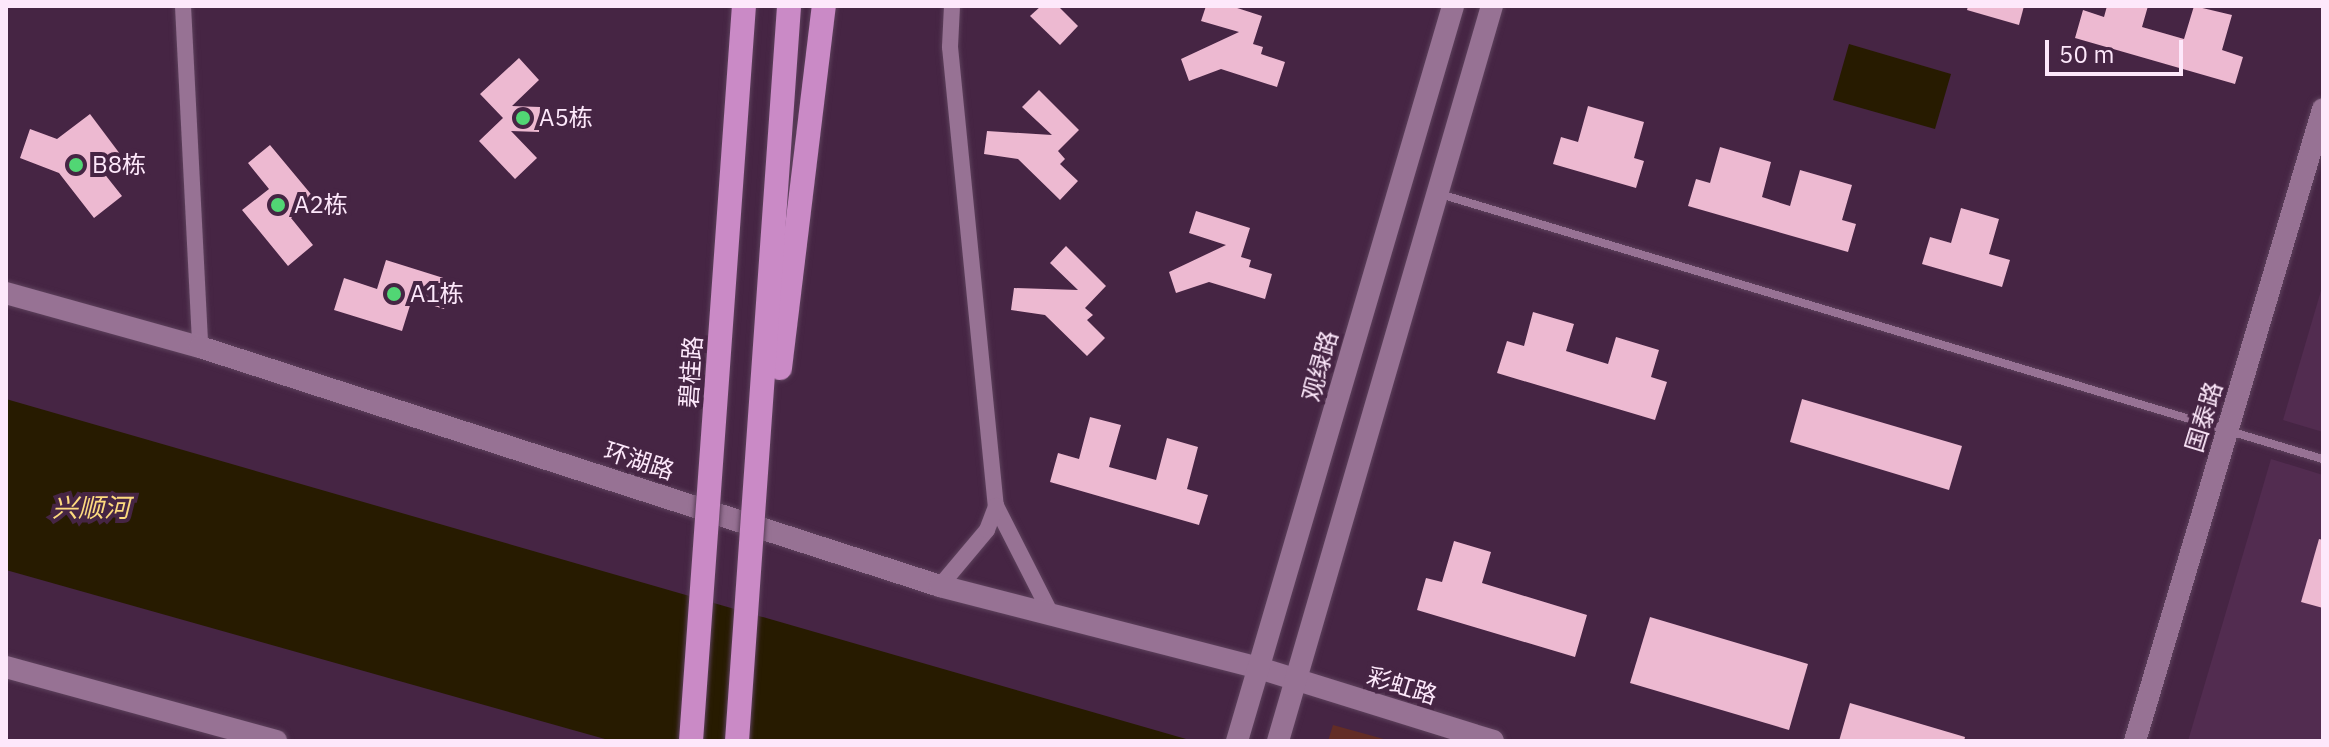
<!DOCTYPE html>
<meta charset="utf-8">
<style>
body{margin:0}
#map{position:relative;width:2329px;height:747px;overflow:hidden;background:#462544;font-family:"IBM Plex Sans","Noto Sans SC",sans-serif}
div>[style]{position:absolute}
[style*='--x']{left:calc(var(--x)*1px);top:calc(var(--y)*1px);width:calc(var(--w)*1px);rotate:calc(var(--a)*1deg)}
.built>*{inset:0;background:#522c50}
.green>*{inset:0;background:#632d26}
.water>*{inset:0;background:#271b00}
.building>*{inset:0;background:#edb9d1}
.roads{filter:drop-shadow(0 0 2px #5d415c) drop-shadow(0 0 2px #5d415c)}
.lane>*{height:8px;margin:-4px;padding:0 4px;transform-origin:4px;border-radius:4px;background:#977294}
.street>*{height:16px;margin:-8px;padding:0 8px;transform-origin:8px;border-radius:8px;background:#977294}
.secondary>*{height:22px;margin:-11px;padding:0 11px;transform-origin:11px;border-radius:11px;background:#977294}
.bridges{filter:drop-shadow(0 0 2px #5d415c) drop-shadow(0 0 2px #5d415c)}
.highway-bridge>*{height:24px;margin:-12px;padding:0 12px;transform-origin:12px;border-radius:12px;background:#ca8ac6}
.dots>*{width:22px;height:22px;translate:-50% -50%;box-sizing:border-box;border:4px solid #462544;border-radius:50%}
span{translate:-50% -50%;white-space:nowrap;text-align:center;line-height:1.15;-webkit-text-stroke:8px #462544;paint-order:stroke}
.poi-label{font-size:24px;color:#fde8fb}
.left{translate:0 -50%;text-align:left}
.street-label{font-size:24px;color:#fde8fb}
.water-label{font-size:26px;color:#fdda7f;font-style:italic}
.frame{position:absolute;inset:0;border:8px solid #fde8fb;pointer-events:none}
.scale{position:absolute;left:2045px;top:40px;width:138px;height:36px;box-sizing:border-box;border:4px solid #fde8fb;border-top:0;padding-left:10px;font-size:24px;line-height:28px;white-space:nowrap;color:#fde8fb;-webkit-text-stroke:6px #462544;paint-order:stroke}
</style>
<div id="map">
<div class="built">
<div style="clip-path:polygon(2323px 284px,2323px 432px,2283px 420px)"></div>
<div style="clip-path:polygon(2271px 459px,2323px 475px,2323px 741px,2188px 741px)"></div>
</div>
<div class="green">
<div style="clip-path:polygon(1333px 725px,1391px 741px,1328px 741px)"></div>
</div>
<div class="water">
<div style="clip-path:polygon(1849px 44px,1951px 74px,1935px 129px,1833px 100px)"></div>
<div style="clip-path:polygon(6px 399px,1193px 741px,612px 741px,6px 570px)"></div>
</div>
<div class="building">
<div style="clip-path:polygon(1041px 6px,1058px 6px,1078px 26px,1060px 45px,1030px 16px)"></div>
<div style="clip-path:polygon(1206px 6px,1231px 6px,1262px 16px,1253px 44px,1263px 47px,1261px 54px,1285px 62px,1277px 87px,1221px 69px,1189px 81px,1181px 59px,1239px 32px,1201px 21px)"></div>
<div style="clip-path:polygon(1968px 6px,2024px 6px,2019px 25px,1967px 10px)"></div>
<div style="clip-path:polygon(2107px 6px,2148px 6px,2142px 27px,2184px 39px,2194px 6px,2232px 15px,2222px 50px,2243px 57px,2235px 84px,2075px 38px,2083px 10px,2104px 17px)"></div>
<div style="clip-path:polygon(519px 58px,539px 80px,512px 106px,540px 107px,539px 132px,511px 131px,537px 158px,515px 179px,479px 141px,503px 118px,480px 94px)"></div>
<div style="clip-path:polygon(1039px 90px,1079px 130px,1058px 151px,1065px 159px,1060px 164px,1078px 181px,1060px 200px,1018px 159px,984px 154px,987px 131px,1052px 135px,1022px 107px)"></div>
<div style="clip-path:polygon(1588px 106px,1644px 122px,1634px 158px,1644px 161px,1636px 188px,1553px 164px,1561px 137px,1578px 142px)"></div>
<div style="clip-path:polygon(90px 114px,123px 158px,103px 172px,122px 196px,94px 218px,59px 173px,20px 158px,30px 129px,57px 139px)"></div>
<div style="clip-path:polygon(270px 145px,315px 199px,291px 218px,313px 245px,288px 266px,242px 210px,269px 189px,248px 163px)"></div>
<div style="clip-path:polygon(1720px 147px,1771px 162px,1762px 197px,1790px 206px,1800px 170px,1852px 185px,1842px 220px,1856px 224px,1848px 252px,1688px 206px,1696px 179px,1710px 183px)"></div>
<div style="clip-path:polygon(1961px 208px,1999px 219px,1989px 254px,2010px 260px,2002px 287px,1922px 264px,1930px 237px,1951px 243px)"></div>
<div style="clip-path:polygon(1196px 211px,1250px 228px,1241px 257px,1251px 260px,1249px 267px,1272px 274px,1265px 299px,1209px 282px,1176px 293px,1169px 272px,1226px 245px,1189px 233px)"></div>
<div style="clip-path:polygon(1066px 246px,1106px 286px,1085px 308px,1093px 315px,1087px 320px,1105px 338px,1087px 356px,1045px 315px,1011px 310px,1014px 288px,1078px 290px,1050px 263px)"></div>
<div style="clip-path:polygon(386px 260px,453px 281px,444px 309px,412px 299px,402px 331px,334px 310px,344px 278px,377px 289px)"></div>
<div style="clip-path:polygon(1533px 312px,1574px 324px,1566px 351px,1585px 357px,1608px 364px,1616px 337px,1659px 350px,1651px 377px,1667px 382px,1655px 420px,1497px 373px,1507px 341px,1524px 346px)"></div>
<div style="clip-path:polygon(1802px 399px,1962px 446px,1949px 490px,1790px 442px)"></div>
<div style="clip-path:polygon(1090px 417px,1121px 425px,1109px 467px,1156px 480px,1167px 438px,1198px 447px,1187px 489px,1208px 495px,1199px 525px,1050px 482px,1058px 453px,1079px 459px)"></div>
<div style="clip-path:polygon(2319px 539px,2323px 540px,2323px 608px,2301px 602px)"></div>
<div style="clip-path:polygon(1454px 541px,1491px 552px,1482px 583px,1587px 615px,1575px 657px,1417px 610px,1426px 578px,1442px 582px)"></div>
<div style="clip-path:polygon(1650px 617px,1808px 664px,1789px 730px,1630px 683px)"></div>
<div style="clip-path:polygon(1850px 703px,1965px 737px,1964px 741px,1839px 741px)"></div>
</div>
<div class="roads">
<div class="lane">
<div style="--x:1440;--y:194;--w:922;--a:16.71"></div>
</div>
<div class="street">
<div style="--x:183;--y:6;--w:341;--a:87.1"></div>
<div style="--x:952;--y:6;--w:41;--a:92.8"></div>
<div style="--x:950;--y:47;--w:461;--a:84.3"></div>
<div style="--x:996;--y:506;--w:121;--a:63"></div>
<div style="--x:940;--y:586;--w:73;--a:-50"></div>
<div style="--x:987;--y:530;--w:26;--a:-69"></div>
</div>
<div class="secondary">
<div style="--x:6;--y:293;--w:201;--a:15.6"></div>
<div style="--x:200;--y:347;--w:778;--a:17.9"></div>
<div style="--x:940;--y:586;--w:329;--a:14.4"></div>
<div style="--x:1259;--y:668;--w:245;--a:17.3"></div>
<div style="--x:6;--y:667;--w:280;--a:15.3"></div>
<div style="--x:1237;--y:741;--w:766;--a:-73.62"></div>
<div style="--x:1278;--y:741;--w:766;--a:-73.77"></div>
<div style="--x:2135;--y:741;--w:659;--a:-73.43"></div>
</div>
</div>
<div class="bridges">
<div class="highway-bridge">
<div style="--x:780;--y:368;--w:365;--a:-83.1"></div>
<div style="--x:691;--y:741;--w:737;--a:-85.88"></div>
<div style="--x:737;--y:741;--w:737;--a:-85.95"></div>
</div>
</div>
<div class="dots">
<div style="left:523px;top:118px;background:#51d674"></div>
<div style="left:76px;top:165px;background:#51d674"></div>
<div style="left:278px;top:205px;background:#51d674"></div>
<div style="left:394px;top:294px;background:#51d674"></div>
</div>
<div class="poi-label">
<span class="left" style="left:539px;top:118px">A5栋</span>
<span class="left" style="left:92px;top:165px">B8栋</span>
<span class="left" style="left:294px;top:205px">A2栋</span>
<span class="left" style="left:410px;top:294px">A1栋</span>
</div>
<div class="street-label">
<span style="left:1320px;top:366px;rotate:-74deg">观绿路</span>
<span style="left:691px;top:372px;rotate:-86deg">碧桂路</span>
<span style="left:2204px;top:417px;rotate:-73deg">国泰路</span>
<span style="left:639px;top:461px;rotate:18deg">环湖路</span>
<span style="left:1402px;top:686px;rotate:17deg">彩虹路</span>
</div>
<div class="water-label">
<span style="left:91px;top:508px">兴顺河</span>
</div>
<div class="frame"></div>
<div class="scale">50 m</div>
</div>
